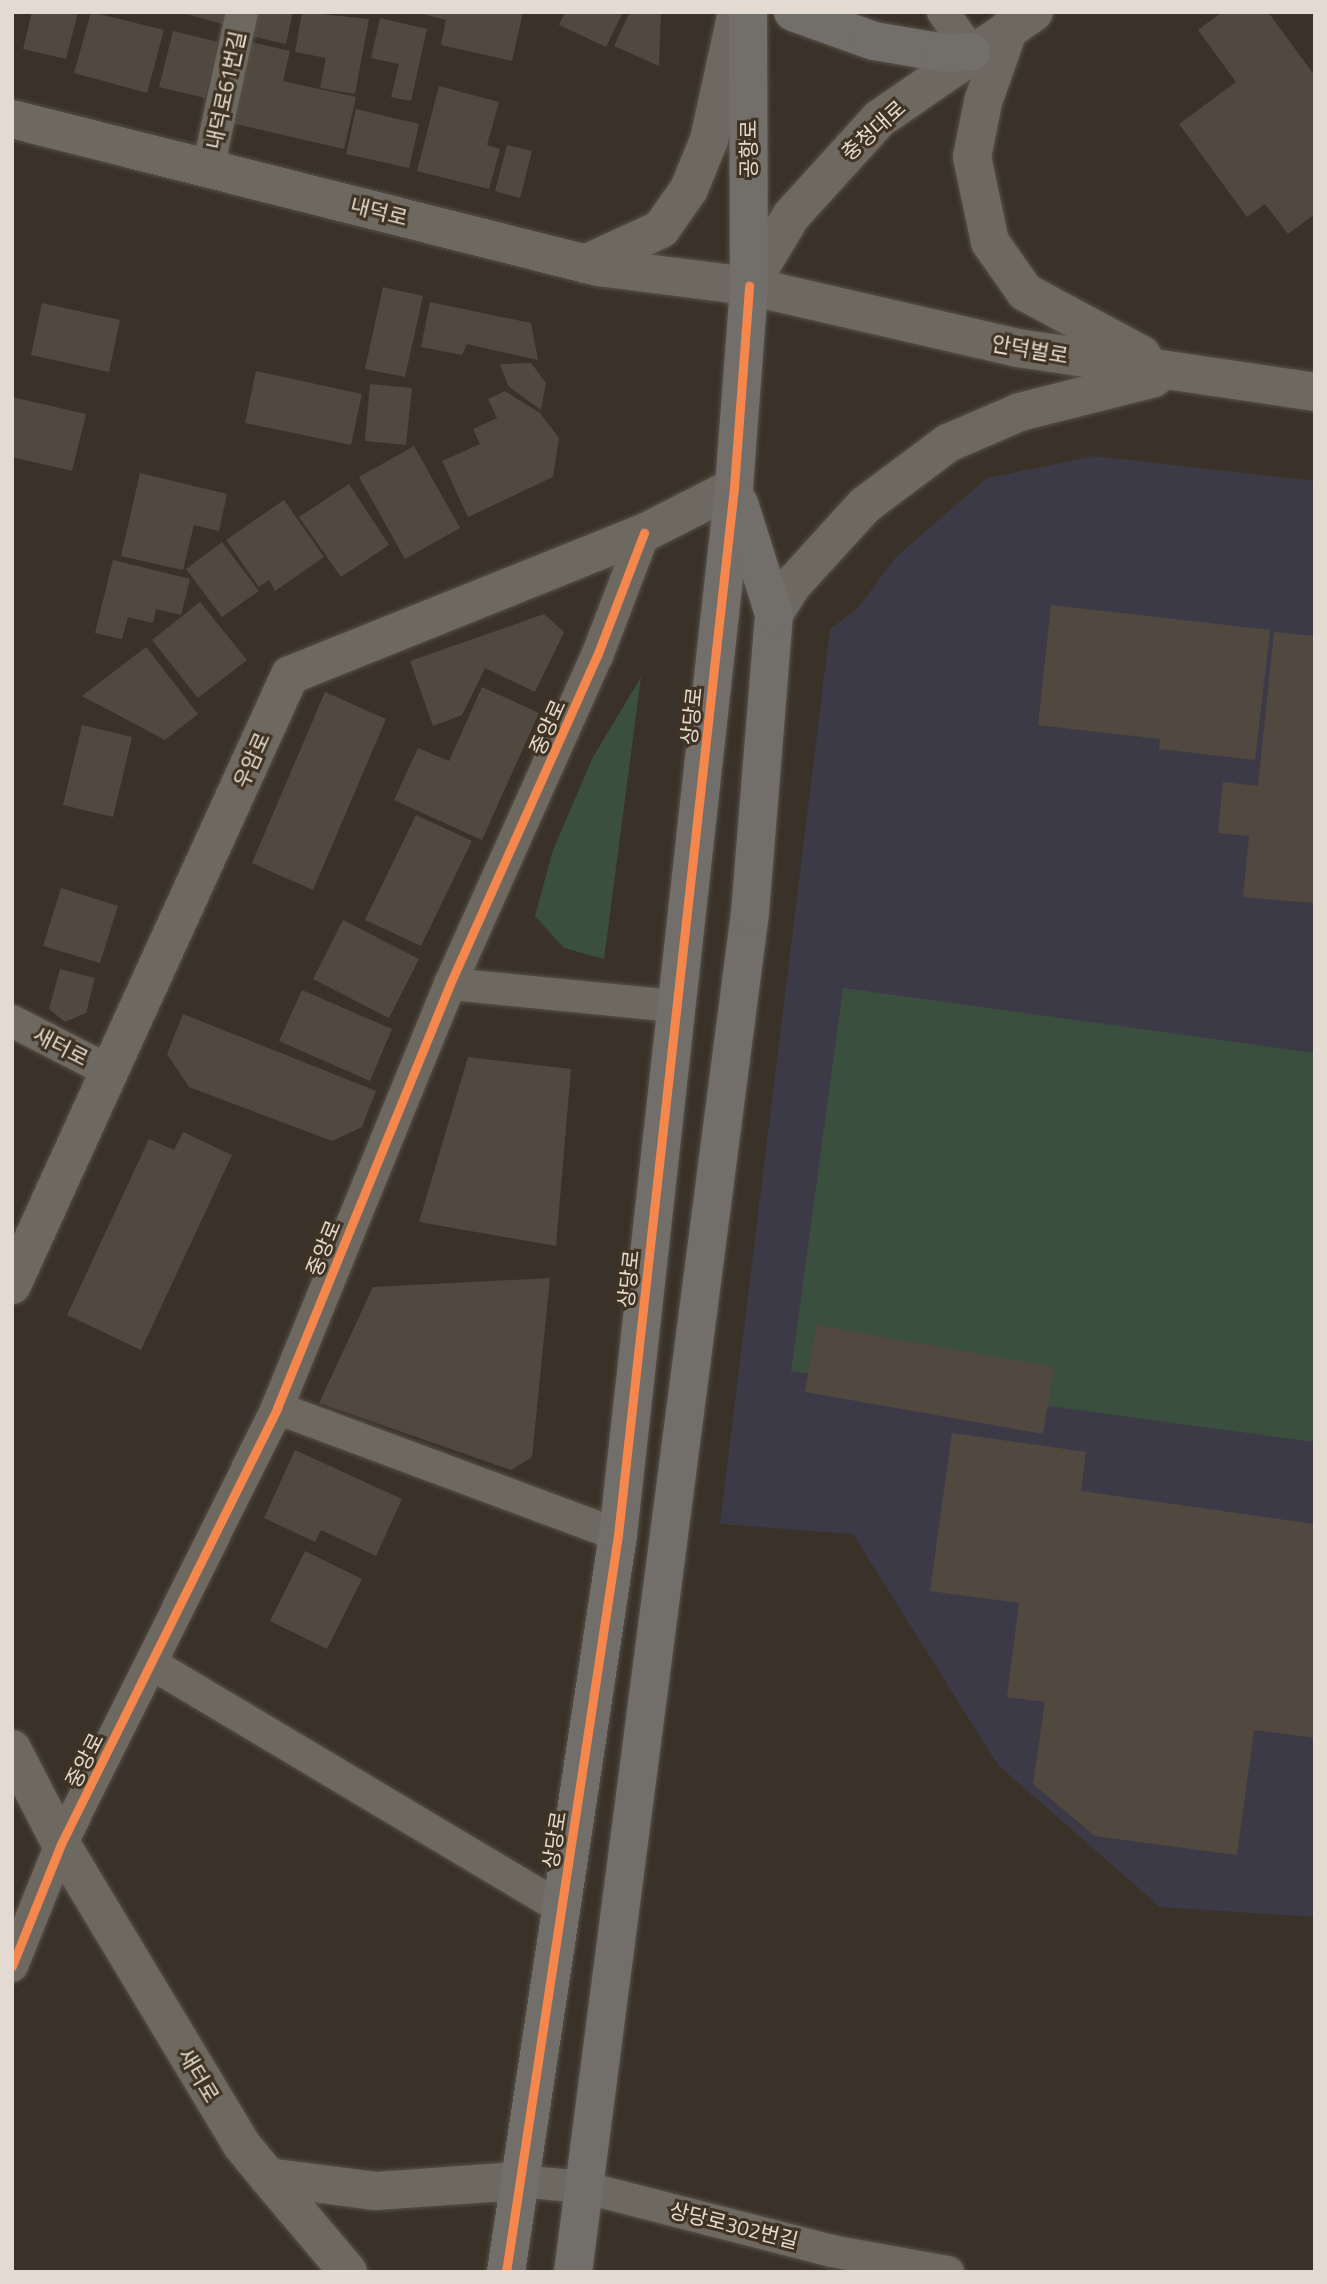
<!DOCTYPE html>
<meta charset="utf-8">
<style>
body{margin:0}
#map{position:relative;width:1327px;height:2284px;overflow:hidden;background:#3a3229;font-family:"Titillium Web","Noto Sans KR",sans-serif}
div>[style]{position:absolute}
[style*='--x']{left:calc(var(--x)*1px);top:calc(var(--y)*1px);width:calc(var(--w)*1px);rotate:calc(var(--a)*1deg)}
.commercial>*{inset:0;background:#3d3a47}
.green>*{inset:0;background:#3b4f3f}
.building>*{inset:0;background:#514940}
.roads{filter:drop-shadow(0 0 2px #565048) drop-shadow(0 0 2px #565048)}
.minor>*{height:32px;margin:-16px;padding:0 16px;transform-origin:16px;border-radius:16px;background:#6d6860}
.tertiary>*{height:38px;margin:-19px;padding:0 19px;transform-origin:19px;border-radius:19px;background:#6d6860}
.secondary>*{height:38px;margin:-19px;padding:0 19px;transform-origin:19px;border-radius:19px;background:#726e6a}
.cycleway>*{height:9px;margin:-4.5px;padding:0 4.5px;transform-origin:4.5px;border-radius:4.5px;background:#f5874c}
span{translate:-50% -50%;white-space:nowrap;text-align:center;line-height:1.15;-webkit-text-stroke:6px #403323;paint-order:stroke}
.street-label{font-size:21px;color:#e3dbd1}
.frame{position:absolute;inset:0;border:14px solid #e3dbd1;pointer-events:none}
</style>
<div id="map">
<div class="commercial">
<div style="clip-path:polygon(1094px 456px,1315px 481px,1315px 1917px,1160px 1907px,998px 1765px,853px 1534px,720px 1524px,830px 629px,858px 608px,896px 557px,987px 478px)"></div>
</div>
<div class="green">
<div style="clip-path:polygon(641px 677px,604px 959px,564px 948px,535px 916px,553px 850px,593px 757px)"></div>
<div style="clip-path:polygon(843px 988px,1315px 1053px,1315px 1442px,791px 1371px)"></div>
</div>
<div class="building">
<div style="clip-path:polygon(32px 12px,78px 12px,66px 59px,23px 49px)"></div>
<div style="clip-path:polygon(91px 12px,164px 30px,147px 93px,74px 73px)"></div>
<div style="clip-path:polygon(179px 12px,229px 12px,226px 25px)"></div>
<div style="clip-path:polygon(251px 12px,293px 12px,286px 44px,246px 35px)"></div>
<div style="clip-path:polygon(302px 12px,369px 19px,355px 94px,320px 88px,326px 58px,295px 52px)"></div>
<div style="clip-path:polygon(523px 12px,512px 61px,441px 45px,446px 20px,418px 13px)"></div>
<div style="clip-path:polygon(565px 12px,623px 12px,606px 47px,559px 25px)"></div>
<div style="clip-path:polygon(630px 12px,661px 12px,659px 66px,614px 46px)"></div>
<div style="clip-path:polygon(1222px 12px,1268px 12px,1315px 76px,1315px 214px,1288px 234px,1265px 204px,1247px 217px,1179px 124px,1236px 82px,1198px 30px)"></div>
<div style="clip-path:polygon(380px 18px,427px 29px,411px 101px,391px 97px,399px 64px,371px 58px)"></div>
<div style="clip-path:polygon(173px 31px,218px 42px,205px 98px,159px 87px)"></div>
<div style="clip-path:polygon(242px 40px,290px 51px,283px 81px,356px 97px,344px 149px,223px 121px)"></div>
<div style="clip-path:polygon(439px 86px,499px 102px,487px 145px,500px 149px,489px 189px,417px 171px)"></div>
<div style="clip-path:polygon(356px 109px,419px 124px,409px 168px,346px 154px)"></div>
<div style="clip-path:polygon(507px 145px,532px 151px,520px 198px,495px 191px)"></div>
<div style="clip-path:polygon(383px 287px,423px 296px,405px 377px,365px 369px)"></div>
<div style="clip-path:polygon(430px 302px,531px 323px,538px 360px,467px 344px,462px 355px,421px 347px)"></div>
<div style="clip-path:polygon(42px 303px,120px 320px,109px 372px,31px 355px)"></div>
<div style="clip-path:polygon(531px 363px,546px 383px,541px 410px,508px 386px,500px 364px)"></div>
<div style="clip-path:polygon(256px 371px,362px 394px,351px 445px,245px 423px)"></div>
<div style="clip-path:polygon(370px 384px,412px 388px,406px 445px,365px 441px)"></div>
<div style="clip-path:polygon(505px 391px,540px 413px,559px 438px,553px 477px,468px 517px,442px 461px,480px 444px,473px 429px,497px 418px,488px 399px)"></div>
<div style="clip-path:polygon(12px 397px,86px 414px,72px 471px,12px 457px)"></div>
<div style="clip-path:polygon(414px 446px,460px 528px,405px 559px,359px 477px)"></div>
<div style="clip-path:polygon(140px 473px,227px 494px,219px 531px,194px 525px,183px 570px,121px 556px)"></div>
<div style="clip-path:polygon(349px 484px,389px 545px,341px 577px,299px 517px)"></div>
<div style="clip-path:polygon(284px 500px,324px 557px,275px 591px,269px 580px,259px 587px,226px 540px)"></div>
<div style="clip-path:polygon(222px 542px,259px 591px,222px 617px,186px 569px)"></div>
<div style="clip-path:polygon(113px 560px,190px 579px,181px 615px,156px 609px,153px 623px,128px 617px,122px 639px,95px 633px)"></div>
<div style="clip-path:polygon(200px 602px,247px 660px,198px 698px,152px 640px)"></div>
<div style="clip-path:polygon(1051px 605px,1270px 630px,1255px 760px,1159px 749px,1160px 739px,1038px 725px)"></div>
<div style="clip-path:polygon(544px 614px,564px 632px,535px 692px,485px 668px,462px 715px,433px 726px,410px 661px)"></div>
<div style="clip-path:polygon(1274px 632px,1315px 636px,1313px 903px,1243px 897px,1249px 836px,1218px 833px,1223px 782px,1258px 786px)"></div>
<div style="clip-path:polygon(146px 647px,198px 714px,165px 740px,82px 696px)"></div>
<div style="clip-path:polygon(482px 687px,539px 713px,482px 840px,394px 800px,418px 748px,449px 761px)"></div>
<div style="clip-path:polygon(325px 692px,386px 719px,313px 890px,252px 863px)"></div>
<div style="clip-path:polygon(82px 725px,132px 737px,113px 817px,63px 805px)"></div>
<div style="clip-path:polygon(416px 815px,472px 841px,421px 946px,365px 920px)"></div>
<div style="clip-path:polygon(61px 888px,118px 906px,100px 963px,43px 946px)"></div>
<div style="clip-path:polygon(343px 920px,419px 959px,389px 1018px,313px 979px)"></div>
<div style="clip-path:polygon(60px 969px,95px 978px,86px 1013px,65px 1022px,49px 1009px)"></div>
<div style="clip-path:polygon(302px 990px,392px 1029px,370px 1081px,279px 1041px)"></div>
<div style="clip-path:polygon(183px 1014px,376px 1091px,362px 1127px,332px 1141px,189px 1087px,167px 1054px)"></div>
<div style="clip-path:polygon(468px 1057px,571px 1069px,556px 1246px,419px 1222px)"></div>
<div style="clip-path:polygon(183px 1132px,232px 1155px,141px 1350px,67px 1315px,149px 1139px,174px 1150px)"></div>
<div style="clip-path:polygon(550px 1278px,532px 1457px,511px 1470px,319px 1403px,373px 1287px)"></div>
<div style="clip-path:polygon(816px 1325px,1054px 1367px,1043px 1434px,805px 1392px)"></div>
<div style="clip-path:polygon(952px 1433px,1086px 1452px,1081px 1491px,1315px 1524px,1315px 1738px,1254px 1730px,1237px 1855px,1095px 1836px,1033px 1784px,1045px 1702px,1007px 1697px,1019px 1603px,930px 1591px)"></div>
<div style="clip-path:polygon(295px 1450px,402px 1499px,376px 1556px,321px 1530px,315px 1542px,264px 1518px)"></div>
<div style="clip-path:polygon(305px 1551px,362px 1579px,327px 1649px,270px 1621px)"></div>
</div>
<div class="roads">
<div class="minor">
<div style="--x:943;--y:12;--w:49;--a:55"></div>
<div style="--x:208;--y:168;--w:160;--a:-77.7"></div>
<div style="--x:450;--y:984;--w:227;--a:5.6"></div>
<div style="--x:12;--y:1021;--w:109;--a:27.3"></div>
<div style="--x:277;--y:1408;--w:364;--a:20.4"></div>
<div style="--x:152;--y:1664;--w:476;--a:30.8"></div>
<div style="--x:12;--y:1966;--w:131;--a:-68.1"></div>
<div style="--x:61;--y:1844;--w:487;--a:-63.6"></div>
<div style="--x:277;--y:1408;--w:458;--a:-67.8"></div>
<div style="--x:450;--y:984;--w:359;--a:-65.9"></div>
<div style="--x:597;--y:656;--w:132;--a:-69.1"></div>
<div style="--x:519;--y:2181;--w:64;--a:5.4"></div>
<div style="--x:583;--y:2187;--w:257;--a:14.4"></div>
<div style="--x:832;--y:2251;--w:118;--a:10.3"></div>
</div>
<div class="tertiary">
<div style="--x:1009;--y:28;--w:78;--a:109.4"></div>
<div style="--x:983;--y:102;--w:56;--a:101.3"></div>
<div style="--x:972;--y:157;--w:87;--a:78"></div>
<div style="--x:990;--y:242;--w:61;--a:55"></div>
<div style="--x:1025;--y:292;--w:133;--a:28.3"></div>
<div style="--x:12;--y:119;--w:604;--a:14.17"></div>
<div style="--x:598;--y:267;--w:152;--a:7.2"></div>
<div style="--x:749;--y:286;--w:276;--a:13"></div>
<div style="--x:1018;--y:348;--w:300;--a:8.4"></div>
<div style="--x:585;--y:264;--w:84;--a:-24.7"></div>
<div style="--x:661;--y:229;--w:49;--a:-55"></div>
<div style="--x:689;--y:189;--w:53;--a:-67.8"></div>
<div style="--x:709;--y:140;--w:131;--a:-77.7"></div>
<div style="--x:749;--y:286;--w:82;--a:-59"></div>
<div style="--x:791;--y:216;--w:131;--a:-47.8"></div>
<div style="--x:879;--y:119;--w:188;--a:-34.6"></div>
<div style="--x:774;--y:614;--w:36;--a:-58"></div>
<div style="--x:793;--y:584;--w:107;--a:-47.7"></div>
<div style="--x:865;--y:505;--w:104;--a:-36.8"></div>
<div style="--x:948;--y:443;--w:78;--a:-23.3"></div>
<div style="--x:1020;--y:412;--w:138;--a:-14.2"></div>
<div style="--x:12;--y:1285;--w:670;--a:-65.5"></div>
<div style="--x:290;--y:675;--w:381;--a:-21.9"></div>
<div style="--x:644;--y:533;--w:101;--a:-27.1"></div>
<div style="--x:12;--y:1749;--w:107;--a:62.7"></div>
<div style="--x:61;--y:1844;--w:350;--a:59"></div>
<div style="--x:241;--y:2144;--w:43;--a:50.7"></div>
<div style="--x:268;--y:2177;--w:109;--a:7.4"></div>
<div style="--x:376;--y:2191;--w:143;--a:-4"></div>
<div style="--x:268;--y:2177;--w:124;--a:49.9"></div>
</div>
<div class="secondary">
<div style="--x:793;--y:12;--w:86;--a:19.7"></div>
<div style="--x:874;--y:41;--w:72;--a:9.6"></div>
<div style="--x:945;--y:53;--w:26;--a:-2"></div>
<div style="--x:506;--y:2272;--w:745;--a:-81.36"></div>
<div style="--x:618;--y:1535;--w:1054;--a:-83.68"></div>
<div style="--x:734;--y:487;--w:202;--a:-85.7"></div>
<div style="--x:749;--y:286;--w:274;--a:-90.2"></div>
<div style="--x:573;--y:2272;--w:1370;--a:-82.58"></div>
<div style="--x:750;--y:913;--w:300;--a:-85.4"></div>
<div style="--x:774;--y:614;--w:116;--a:-107.5"></div>
</div>
</div>
<div class="cycleway">
<div style="--x:12;--y:1966;--w:131;--a:-68.1"></div>
<div style="--x:61;--y:1844;--w:487;--a:-63.6"></div>
<div style="--x:277;--y:1408;--w:458;--a:-67.8"></div>
<div style="--x:450;--y:984;--w:359;--a:-65.9"></div>
<div style="--x:597;--y:656;--w:132;--a:-69.1"></div>
<div style="--x:506;--y:2272;--w:745;--a:-81.36"></div>
<div style="--x:618;--y:1535;--w:1054;--a:-83.68"></div>
<div style="--x:734;--y:487;--w:202;--a:-85.7"></div>
</div>
<div class="street-label">
<span style="left:225px;top:90px;rotate:-78deg">내덕로61번길</span>
<span style="left:873px;top:130px;rotate:-42deg">충청대로</span>
<span style="left:748px;top:149px;rotate:-90deg">공항로</span>
<span style="left:379px;top:211px;rotate:14deg">내덕로</span>
<span style="left:1030px;top:349px;rotate:10deg">안덕벌로</span>
<span style="left:691px;top:716px;rotate:-84deg">상당로</span>
<span style="left:547px;top:727px;rotate:-66deg">중앙로</span>
<span style="left:251px;top:760px;rotate:-66deg">우암로</span>
<span style="left:61px;top:1046px;rotate:27deg">새터로</span>
<span style="left:323px;top:1248px;rotate:-68deg">중앙로</span>
<span style="left:628px;top:1279px;rotate:-84deg">상당로</span>
<span style="left:84px;top:1760px;rotate:-63deg">중앙로</span>
<span style="left:554px;top:1840px;rotate:-81deg">상당로</span>
<span style="left:199px;top:2075px;rotate:59deg">새터로</span>
<span style="left:734px;top:2225px;rotate:14deg">상당로302번길</span>
</div>
<div class="frame"></div>
</div>
